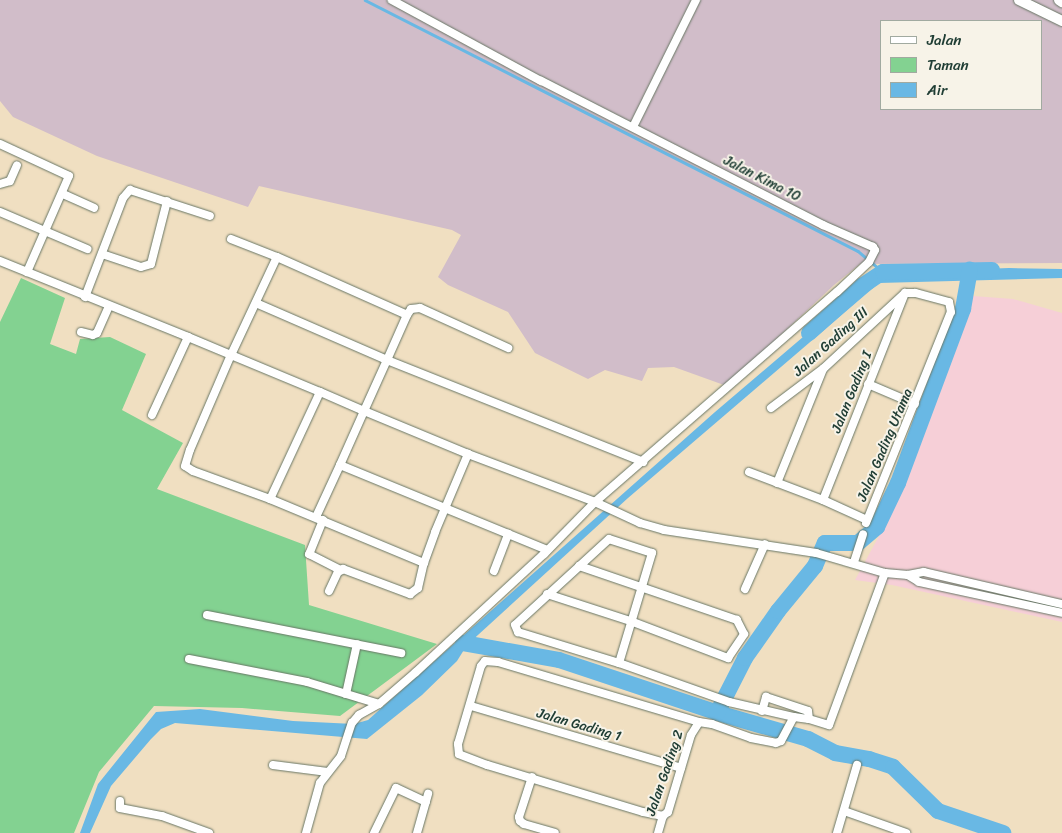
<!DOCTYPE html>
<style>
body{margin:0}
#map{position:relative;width:1062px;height:833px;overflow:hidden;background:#f0dfc1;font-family:Sriracha,sans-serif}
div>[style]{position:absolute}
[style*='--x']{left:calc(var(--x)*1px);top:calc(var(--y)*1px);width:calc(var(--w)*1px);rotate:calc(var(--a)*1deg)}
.built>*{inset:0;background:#f6cfd7}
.industrial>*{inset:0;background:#d1bdc9}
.green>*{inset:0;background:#83d291}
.water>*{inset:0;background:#69b8e4}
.stream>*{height:2.5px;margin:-1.25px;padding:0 1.25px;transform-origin:1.25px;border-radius:1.25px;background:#69b8e4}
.river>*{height:16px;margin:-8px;padding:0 8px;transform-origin:8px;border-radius:8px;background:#69b8e4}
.roads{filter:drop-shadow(0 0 1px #687665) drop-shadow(0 0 1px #687665)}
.street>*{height:8px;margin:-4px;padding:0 4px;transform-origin:4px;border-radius:4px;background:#fff}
.secondary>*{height:10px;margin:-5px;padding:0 5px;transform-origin:5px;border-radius:5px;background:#fff}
span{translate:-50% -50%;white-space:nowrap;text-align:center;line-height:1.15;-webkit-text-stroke:4px #f7f3e8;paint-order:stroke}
.street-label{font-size:14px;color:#1f3d34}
.legend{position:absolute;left:880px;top:20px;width:162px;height:90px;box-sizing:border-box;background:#f7f3e8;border:1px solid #a1aaa0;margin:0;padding:6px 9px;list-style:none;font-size:15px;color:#1f3d34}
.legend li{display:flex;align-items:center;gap:10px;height:25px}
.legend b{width:25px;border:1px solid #a1aaa0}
</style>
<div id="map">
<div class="built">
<div style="clip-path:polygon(973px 296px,1013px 299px,1062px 313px,1062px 622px,892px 585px,855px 580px,879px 536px)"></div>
</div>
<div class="industrial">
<div style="clip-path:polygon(evenodd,0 0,1062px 0,1062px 263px,860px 264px,834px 285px,731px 382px,724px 385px,674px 367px,648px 368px,642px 381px,605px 370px,588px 379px,535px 353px,508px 312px,448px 285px,438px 277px,461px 235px,452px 230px,259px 186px,248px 207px,97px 156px,13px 117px,0 101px,0 0,881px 21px,1041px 21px,1041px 109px,881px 109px,881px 21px)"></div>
</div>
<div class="green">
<div style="clip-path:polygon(21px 278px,65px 298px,50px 344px,76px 354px,80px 339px,110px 337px,146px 354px,122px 410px,183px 443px,157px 489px,305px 545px,309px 605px,437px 644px,340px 716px,242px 708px,154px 706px,99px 772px,74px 833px,0 833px,0 322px)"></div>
</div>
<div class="water">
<div style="clip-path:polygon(1009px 268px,1062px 269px,1062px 278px,879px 283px,628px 498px,467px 645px,457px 661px,422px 695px,367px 739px,175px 723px,161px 729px,151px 739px,111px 786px,90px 833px,80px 833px,98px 784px,156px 712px,200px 709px,293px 721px,354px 724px,368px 720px,715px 412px,878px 273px)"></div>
</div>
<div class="stream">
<div style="--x:365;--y:0;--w:553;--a:26.98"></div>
<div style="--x:858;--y:251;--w:33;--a:40"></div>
</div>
<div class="river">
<div style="--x:809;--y:333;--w:71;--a:-41.6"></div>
<div style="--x:862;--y:286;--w:25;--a:-34"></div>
<div style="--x:883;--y:272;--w:109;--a:-1.1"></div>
<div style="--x:463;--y:643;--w:97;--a:10"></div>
<div style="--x:559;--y:660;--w:171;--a:18.4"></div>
<div style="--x:721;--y:714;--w:91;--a:16"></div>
<div style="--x:808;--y:739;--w:30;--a:27"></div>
<div style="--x:835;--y:753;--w:35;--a:10"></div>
<div style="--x:869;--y:759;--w:25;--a:18"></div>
<div style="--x:893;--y:767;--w:63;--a:44.4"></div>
<div style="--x:938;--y:811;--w:69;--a:18.7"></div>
<div style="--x:717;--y:713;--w:62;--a:-63"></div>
<div style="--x:745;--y:658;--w:57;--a:-54.9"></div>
<div style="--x:778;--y:611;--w:58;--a:-50.6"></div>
<div style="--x:815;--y:566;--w:25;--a:-67"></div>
<div style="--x:825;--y:543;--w:33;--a:0"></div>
<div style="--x:858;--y:543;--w:25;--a:-40"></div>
<div style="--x:877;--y:527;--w:49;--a:-64.5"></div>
<div style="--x:898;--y:483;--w:186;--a:-69.5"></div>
<div style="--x:963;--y:309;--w:40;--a:-80"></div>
</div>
<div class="roads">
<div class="street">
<div style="--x:633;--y:127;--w:142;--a:-63.6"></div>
<div style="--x:0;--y:144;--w:76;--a:24.9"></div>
<div style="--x:69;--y:176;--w:105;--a:113.6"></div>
<div style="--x:0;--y:184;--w:10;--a:-17"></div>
<div style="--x:10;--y:181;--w:17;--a:-66"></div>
<div style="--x:63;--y:194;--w:34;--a:24"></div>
<div style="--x:0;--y:212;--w:95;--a:23"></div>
<div style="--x:231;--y:239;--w:49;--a:21.4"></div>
<div style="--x:102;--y:254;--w:41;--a:18.4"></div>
<div style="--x:141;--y:267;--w:10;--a:-17"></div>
<div style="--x:151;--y:264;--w:65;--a:-75.7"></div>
<div style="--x:0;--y:261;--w:203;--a:22"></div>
<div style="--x:85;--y:297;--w:106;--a:-69"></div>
<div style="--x:123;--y:198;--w:11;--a:-49"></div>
<div style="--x:130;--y:190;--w:84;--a:18"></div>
<div style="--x:407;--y:315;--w:7;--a:-56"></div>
<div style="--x:411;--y:309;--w:9;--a:-6"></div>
<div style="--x:420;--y:308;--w:97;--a:24.4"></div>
<div style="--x:81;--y:332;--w:12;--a:14"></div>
<div style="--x:93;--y:335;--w:4;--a:-27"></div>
<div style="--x:97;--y:333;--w:30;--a:-66"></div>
<div style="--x:868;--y:384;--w:51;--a:23.1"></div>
<div style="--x:771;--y:408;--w:66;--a:-37"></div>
<div style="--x:824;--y:368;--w:109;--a:-42.8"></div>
<div style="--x:152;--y:415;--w:86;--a:-65.2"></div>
<div style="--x:188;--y:337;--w:47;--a:22.7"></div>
<div style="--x:231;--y:355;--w:108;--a:-64.9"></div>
<div style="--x:277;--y:257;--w:142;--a:24"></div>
<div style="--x:407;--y:315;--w:49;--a:114"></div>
<div style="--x:387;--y:360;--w:143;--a:-156.5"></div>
<div style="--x:468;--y:454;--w:113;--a:-157.5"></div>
<div style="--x:364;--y:411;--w:56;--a:-65.7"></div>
<div style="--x:387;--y:360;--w:276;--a:21.7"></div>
<div style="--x:340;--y:465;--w:59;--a:-66"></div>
<div style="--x:364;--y:411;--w:48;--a:-156.6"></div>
<div style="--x:320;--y:392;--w:118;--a:115"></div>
<div style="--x:270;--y:499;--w:167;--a:22.6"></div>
<div style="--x:424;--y:563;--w:33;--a:-70"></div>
<div style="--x:435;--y:532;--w:85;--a:-67.1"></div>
<div style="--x:468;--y:454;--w:136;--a:20.7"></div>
<div style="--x:595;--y:502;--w:50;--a:25"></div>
<div style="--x:640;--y:523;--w:25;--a:16"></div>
<div style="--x:664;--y:530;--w:154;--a:8.6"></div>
<div style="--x:816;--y:553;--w:72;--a:16.2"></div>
<div style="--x:885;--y:573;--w:23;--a:5"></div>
<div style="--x:908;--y:575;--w:16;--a:-11"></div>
<div style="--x:924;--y:572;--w:142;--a:13.1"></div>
<div style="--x:749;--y:472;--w:79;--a:20.7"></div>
<div style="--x:823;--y:500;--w:48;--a:24.4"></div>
<div style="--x:777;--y:483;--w:123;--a:-68"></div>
<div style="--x:270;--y:499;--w:82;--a:-160"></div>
<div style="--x:193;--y:471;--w:9;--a:-148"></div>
<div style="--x:185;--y:466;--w:17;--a:-73"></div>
<div style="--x:190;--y:450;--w:103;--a:-66.7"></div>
<div style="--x:231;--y:355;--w:96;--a:22.6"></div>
<div style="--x:823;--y:500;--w:223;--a:-68.4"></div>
<div style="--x:316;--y:517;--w:57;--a:-65.2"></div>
<div style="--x:340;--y:465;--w:224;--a:22.3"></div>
<div style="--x:323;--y:520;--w:37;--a:112"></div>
<div style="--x:309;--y:554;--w:36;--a:27"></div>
<div style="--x:866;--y:523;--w:227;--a:-68.1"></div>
<div style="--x:951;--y:312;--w:10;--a:-101"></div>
<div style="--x:949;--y:302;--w:35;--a:-165"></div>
<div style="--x:915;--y:293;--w:10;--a:180"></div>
<div style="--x:854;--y:562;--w:29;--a:-72"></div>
<div style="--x:494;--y:571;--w:40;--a:-69"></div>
<div style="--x:908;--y:575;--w:13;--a:32"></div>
<div style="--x:919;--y:582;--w:146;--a:12.2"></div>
<div style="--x:745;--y:589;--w:49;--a:-66"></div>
<div style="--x:329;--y:591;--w:21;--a:-65"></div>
<div style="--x:338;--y:572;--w:6;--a:-31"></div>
<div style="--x:343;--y:569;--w:72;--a:20.5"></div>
<div style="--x:410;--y:594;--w:10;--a:-37"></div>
<div style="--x:418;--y:588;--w:26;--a:-77"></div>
<div style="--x:547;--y:594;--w:90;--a:18"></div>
<div style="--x:633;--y:622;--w:102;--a:20.8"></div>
<div style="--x:728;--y:658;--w:29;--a:-56"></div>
<div style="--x:744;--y:634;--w:16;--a:-117"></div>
<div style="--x:737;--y:620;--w:167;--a:-161.1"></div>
<div style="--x:207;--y:615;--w:198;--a:11.1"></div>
<div style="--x:189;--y:659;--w:120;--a:11"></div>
<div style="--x:307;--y:682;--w:75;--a:17"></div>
<div style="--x:619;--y:663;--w:115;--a:-73.3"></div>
<div style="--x:652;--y:553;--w:45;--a:-162"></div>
<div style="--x:609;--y:539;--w:127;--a:137.5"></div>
<div style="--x:515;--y:625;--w:8;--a:67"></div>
<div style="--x:518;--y:632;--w:106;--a:17.1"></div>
<div style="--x:619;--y:663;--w:117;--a:19.5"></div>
<div style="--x:729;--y:702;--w:67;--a:13"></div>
<div style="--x:346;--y:694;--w:51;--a:-77.6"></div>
<div style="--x:471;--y:706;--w:219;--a:16.4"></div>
<div style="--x:762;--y:711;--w:15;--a:-74"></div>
<div style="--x:766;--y:697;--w:44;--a:18.4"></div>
<div style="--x:808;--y:711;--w:8;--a:83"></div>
<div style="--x:273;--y:765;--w:55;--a:7.3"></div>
<div style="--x:532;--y:777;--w:42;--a:108"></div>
<div style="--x:519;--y:817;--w:4;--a:76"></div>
<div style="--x:520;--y:821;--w:5;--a:37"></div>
<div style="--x:524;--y:824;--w:32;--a:16"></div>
<div style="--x:120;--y:801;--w:7;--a:90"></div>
<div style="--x:120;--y:808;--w:43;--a:10.8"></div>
<div style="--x:162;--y:816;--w:50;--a:19.9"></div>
<div style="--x:844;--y:811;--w:66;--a:19.5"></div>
<div style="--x:663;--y:816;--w:20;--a:-169"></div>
<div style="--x:643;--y:812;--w:163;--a:-163.2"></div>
<div style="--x:487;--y:765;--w:30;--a:-159"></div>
<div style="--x:459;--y:754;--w:10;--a:-96"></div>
<div style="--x:458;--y:744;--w:81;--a:-73.6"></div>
<div style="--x:481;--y:666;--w:6;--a:-51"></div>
<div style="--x:485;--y:661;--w:13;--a:4"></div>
<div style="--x:498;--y:662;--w:210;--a:16.6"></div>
<div style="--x:699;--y:722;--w:13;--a:9"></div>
<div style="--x:712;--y:724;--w:41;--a:19.7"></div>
<div style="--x:751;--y:738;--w:25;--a:11"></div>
<div style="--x:776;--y:743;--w:5;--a:-22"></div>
<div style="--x:781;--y:741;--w:27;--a:-62"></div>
<div style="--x:794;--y:717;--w:15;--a:8"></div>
<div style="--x:809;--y:719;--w:21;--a:17"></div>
<div style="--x:829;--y:725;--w:162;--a:-69.8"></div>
<div style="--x:306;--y:833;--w:52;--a:-74.4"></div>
<div style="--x:320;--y:783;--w:34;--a:-52"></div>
<div style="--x:341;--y:756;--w:35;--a:-72"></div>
<div style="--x:352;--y:723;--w:11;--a:-49"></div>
<div style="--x:359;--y:715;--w:23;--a:-29"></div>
<div style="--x:379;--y:704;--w:49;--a:-40.9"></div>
<div style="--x:416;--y:672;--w:174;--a:-42.7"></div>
<div style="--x:544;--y:554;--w:73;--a:-45.6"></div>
<div style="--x:595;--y:502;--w:320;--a:-41"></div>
<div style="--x:837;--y:292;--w:44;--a:-43.2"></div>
<div style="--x:869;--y:262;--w:13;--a:-63"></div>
<div style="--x:875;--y:250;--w:4;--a:-124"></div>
<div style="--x:873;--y:247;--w:55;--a:-156.3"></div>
<div style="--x:823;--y:225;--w:317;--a:-152.9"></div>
<div style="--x:541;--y:81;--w:170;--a:-151.5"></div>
<div style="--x:374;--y:833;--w:50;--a:-63.9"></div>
<div style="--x:396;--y:788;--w:33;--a:25"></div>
<div style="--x:417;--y:833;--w:41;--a:-74.2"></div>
<div style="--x:658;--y:833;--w:18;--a:-74"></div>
<div style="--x:663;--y:816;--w:6;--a:-39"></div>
<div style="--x:668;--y:812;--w:80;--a:-73.4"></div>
<div style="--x:691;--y:735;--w:15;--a:-58"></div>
<div style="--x:837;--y:833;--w:71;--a:-73.6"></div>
</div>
<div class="secondary">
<div style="--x:1019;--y:0;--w:48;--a:26"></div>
<div style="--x:1059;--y:0;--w:4;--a:34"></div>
</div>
</div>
<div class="street-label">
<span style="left:762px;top:179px;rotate:27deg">Jalan Kima 10</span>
<span style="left:831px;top:342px;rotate:-42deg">Jalan Gading III</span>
<span style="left:852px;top:392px;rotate:-68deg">Jalan Gading I</span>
<span style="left:885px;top:445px;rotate:-67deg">Jalan Gading Utama</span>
<span style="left:579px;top:725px;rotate:16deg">Jalan Gading 1</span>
<span style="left:665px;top:773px;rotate:-71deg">Jalan Gading 2</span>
</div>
<ul class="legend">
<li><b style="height:6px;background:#fff"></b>Jalan</li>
<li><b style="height:14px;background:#83d291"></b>Taman</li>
<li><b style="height:14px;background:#69b8e4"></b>Air</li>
</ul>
</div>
